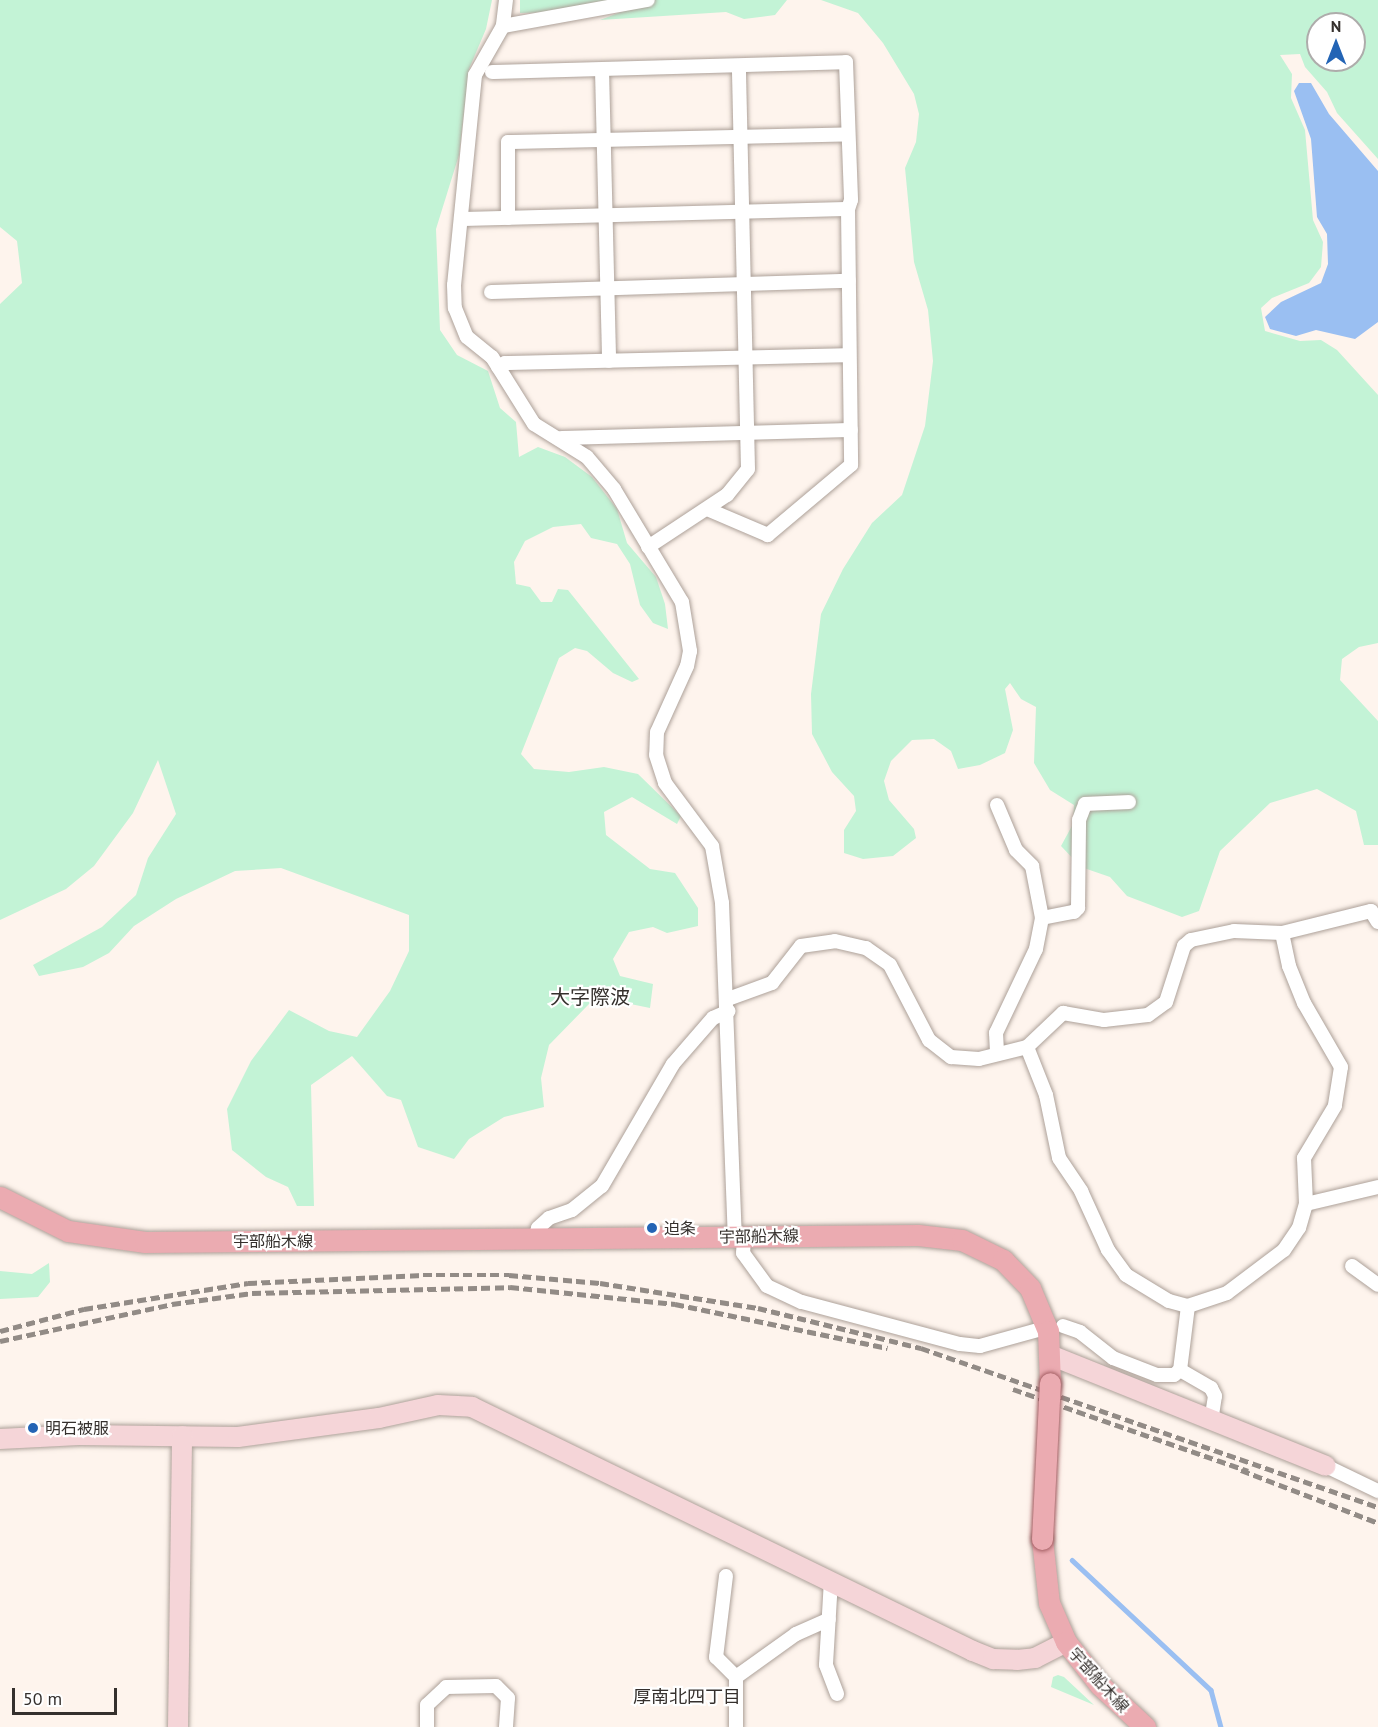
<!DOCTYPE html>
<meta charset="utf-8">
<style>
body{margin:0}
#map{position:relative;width:1378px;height:1727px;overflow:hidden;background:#fef4ed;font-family:"PT Sans","Noto Sans JP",sans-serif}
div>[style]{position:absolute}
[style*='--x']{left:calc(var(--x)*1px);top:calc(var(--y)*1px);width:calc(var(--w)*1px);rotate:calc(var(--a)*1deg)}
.green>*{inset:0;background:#c3f3d6}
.water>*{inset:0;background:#9abff2}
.stream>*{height:4.5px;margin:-2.25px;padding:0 2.25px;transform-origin:2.25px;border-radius:2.25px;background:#9abff2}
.roads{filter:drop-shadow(0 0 2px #ada199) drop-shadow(0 0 2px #ada199)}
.street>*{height:14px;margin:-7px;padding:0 7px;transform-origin:7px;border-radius:7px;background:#fff}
.secondary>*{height:20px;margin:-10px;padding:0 10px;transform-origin:10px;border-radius:10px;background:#f5d5d8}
.primary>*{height:21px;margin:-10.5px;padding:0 10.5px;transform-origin:10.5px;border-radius:10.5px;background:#ebabb1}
.rail>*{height:4.5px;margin-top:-2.25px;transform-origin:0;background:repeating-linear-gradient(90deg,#928b86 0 9px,transparent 0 13.5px)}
.bridges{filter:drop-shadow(0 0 2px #a25c61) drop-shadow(0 0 2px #a25c61)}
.primary-bridge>*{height:21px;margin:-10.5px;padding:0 10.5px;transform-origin:10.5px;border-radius:10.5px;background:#ebabb1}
.dots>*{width:16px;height:16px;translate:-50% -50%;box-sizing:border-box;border:3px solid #fff;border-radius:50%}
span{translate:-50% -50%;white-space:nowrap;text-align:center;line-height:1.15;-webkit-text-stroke:4.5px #fff;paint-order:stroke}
.poi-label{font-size:16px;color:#35302d}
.left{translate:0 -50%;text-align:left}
.street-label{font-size:16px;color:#35302d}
.neighbourhood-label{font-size:18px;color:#35302d}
.quarter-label{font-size:20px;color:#35302d}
.north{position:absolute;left:1306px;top:12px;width:60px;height:60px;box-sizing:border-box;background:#fff;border:2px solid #aeacab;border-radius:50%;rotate:0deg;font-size:16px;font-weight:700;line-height:24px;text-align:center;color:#35302d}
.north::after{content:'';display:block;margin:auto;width:21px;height:27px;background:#2364b5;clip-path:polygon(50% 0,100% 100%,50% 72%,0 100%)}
.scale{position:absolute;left:12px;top:1688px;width:105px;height:27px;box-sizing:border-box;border:3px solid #35302d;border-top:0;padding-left:8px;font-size:18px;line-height:21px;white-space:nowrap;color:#35302d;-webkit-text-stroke:4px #fff;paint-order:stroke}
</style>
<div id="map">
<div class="green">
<div style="clip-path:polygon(0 0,492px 0,486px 29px,469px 69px,459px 155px,436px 229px,440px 330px,457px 355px,488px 371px,500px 408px,516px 422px,519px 457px,538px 447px,565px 457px,592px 477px,617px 509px,627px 543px,656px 577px,665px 604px,668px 629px,653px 623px,640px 605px,630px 564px,617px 544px,591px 538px,581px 524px,553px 527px,525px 541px,514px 562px,516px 584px,530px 587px,541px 602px,552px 602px,558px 589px,568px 590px,639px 679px,632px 682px,613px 673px,587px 651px,575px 648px,559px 658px,521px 754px,534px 769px,569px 772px,604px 767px,638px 774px,681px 816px,677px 824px,632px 797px,604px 812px,606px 835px,650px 869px,675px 873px,698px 908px,698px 926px,667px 933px,653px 927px,629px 932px,613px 959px,620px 976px,653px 984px,650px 1008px,611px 1000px,589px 1004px,549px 1045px,541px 1078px,544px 1107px,504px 1117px,469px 1139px,454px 1159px,418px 1147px,401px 1100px,387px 1096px,352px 1056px,311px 1085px,314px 1206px,297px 1206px,288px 1187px,266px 1177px,232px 1150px,227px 1109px,251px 1061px,289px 1010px,329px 1031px,357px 1037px,390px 991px,409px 951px,409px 915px,281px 868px,235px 871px,176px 899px,134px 926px,109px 953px,83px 967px,39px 976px,33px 965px,102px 927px,136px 895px,148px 858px,176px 814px,158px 760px,133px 813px,94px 866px,66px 889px,0 920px,0 304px,22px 283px,17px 241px,0 227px)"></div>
<div style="clip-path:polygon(520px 0,638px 0,560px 12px,520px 13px)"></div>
<div style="clip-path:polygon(652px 0,787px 0,775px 15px,744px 19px,726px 12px,600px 20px)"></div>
<div style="clip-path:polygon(evenodd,821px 0,1378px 0,1378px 159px,1337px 113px,1327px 92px,1305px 67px,1300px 54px,1280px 55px,1292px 74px,1291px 98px,1305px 130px,1313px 220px,1323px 242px,1321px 267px,1309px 283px,1272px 298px,1261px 308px,1265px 331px,1300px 341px,1321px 340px,1337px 350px,1378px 395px,1378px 643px,1359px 647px,1342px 659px,1340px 680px,1378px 721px,1378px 845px,1364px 845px,1356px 811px,1317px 789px,1270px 803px,1220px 851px,1199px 911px,1182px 917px,1127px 896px,1110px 877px,1081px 867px,1061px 846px,1073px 824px,1074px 805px,1050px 790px,1034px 763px,1036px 707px,1021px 699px,1010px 683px,1005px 689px,1013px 730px,1005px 753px,980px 765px,958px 769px,951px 751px,934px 739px,912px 740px,891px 761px,884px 781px,889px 800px,914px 829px,916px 838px,893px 856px,863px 859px,844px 853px,844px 830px,856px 811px,854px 796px,832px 772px,812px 734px,811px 694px,821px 614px,843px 569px,872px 523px,902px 495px,925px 426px,933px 361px,928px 310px,914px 262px,905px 168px,916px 142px,919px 114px,914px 94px,883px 43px,858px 13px,821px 0,1318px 24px,1354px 24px,1354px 60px,1318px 60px,1318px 24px)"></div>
<div style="clip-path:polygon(49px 1263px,50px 1282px,38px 1297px,0 1299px,0 1271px,32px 1274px)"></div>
<div style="clip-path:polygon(1058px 1675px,1064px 1677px,1094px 1705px,1051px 1687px,1053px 1677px)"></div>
</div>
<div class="water">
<div style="clip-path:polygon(1299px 83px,1311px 83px,1329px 114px,1378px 171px,1378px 322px,1355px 339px,1316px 330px,1296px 336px,1270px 329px,1265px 317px,1281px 302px,1321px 283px,1328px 264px,1327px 234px,1317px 217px,1311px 139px,1294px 91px)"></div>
</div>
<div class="stream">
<div style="--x:1072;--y:1560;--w:190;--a:43.1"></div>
<div style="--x:1211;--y:1690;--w:38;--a:75"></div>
</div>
<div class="roads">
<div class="street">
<div style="--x:506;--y:0;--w:26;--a:97"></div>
<div style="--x:503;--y:26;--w:56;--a:119.7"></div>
<div style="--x:475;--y:75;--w:211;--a:95.7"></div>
<div style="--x:454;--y:285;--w:23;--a:88"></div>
<div style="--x:455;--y:308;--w:31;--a:68"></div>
<div style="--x:467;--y:337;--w:32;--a:39"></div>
<div style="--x:492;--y:357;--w:79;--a:57.9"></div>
<div style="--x:534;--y:424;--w:62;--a:31.9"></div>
<div style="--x:587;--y:457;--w:42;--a:49.8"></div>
<div style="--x:614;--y:489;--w:132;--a:59"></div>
<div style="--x:682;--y:602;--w:50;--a:80.7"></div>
<div style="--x:690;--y:651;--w:15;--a:101"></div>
<div style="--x:687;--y:666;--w:72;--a:114.4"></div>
<div style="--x:657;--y:732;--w:23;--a:92"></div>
<div style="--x:656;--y:755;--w:29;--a:72"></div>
<div style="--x:665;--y:783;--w:79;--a:53.3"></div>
<div style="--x:712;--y:846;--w:58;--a:80"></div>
<div style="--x:722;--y:903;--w:333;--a:87.8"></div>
<div style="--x:503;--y:26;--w:147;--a:-10.2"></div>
<div style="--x:602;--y:70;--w:291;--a:88.6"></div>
<div style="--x:492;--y:72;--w:354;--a:-1.6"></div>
<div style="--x:846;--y:62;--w:138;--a:87.9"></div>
<div style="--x:851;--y:200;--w:9;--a:108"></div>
<div style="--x:848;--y:209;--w:256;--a:89.3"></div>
<div style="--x:851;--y:465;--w:109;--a:139.9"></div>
<div style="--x:768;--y:535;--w:66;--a:-156.9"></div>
<div style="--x:508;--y:218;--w:76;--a:-90"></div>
<div style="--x:508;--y:142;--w:340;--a:-1.3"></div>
<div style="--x:461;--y:219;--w:387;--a:-1.5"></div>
<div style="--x:491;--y:292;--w:358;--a:-1.8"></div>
<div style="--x:498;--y:367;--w:8;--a:-30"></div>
<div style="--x:505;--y:363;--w:344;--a:-1.3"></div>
<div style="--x:561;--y:438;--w:290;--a:-1.6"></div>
<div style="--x:648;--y:547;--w:95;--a:-33.4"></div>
<div style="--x:727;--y:495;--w:33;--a:-51"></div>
<div style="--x:748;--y:469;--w:403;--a:-91.3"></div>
<div style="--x:997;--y:805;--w:49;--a:67.1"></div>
<div style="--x:1016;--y:850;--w:23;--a:45"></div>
<div style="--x:1032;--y:866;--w:53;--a:79.1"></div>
<div style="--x:1042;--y:918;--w:32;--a:101"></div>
<div style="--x:1036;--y:949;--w:93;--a:115.5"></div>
<div style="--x:996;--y:1033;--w:21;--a:87"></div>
<div style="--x:1042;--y:918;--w:33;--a:-11"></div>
<div style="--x:1074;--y:912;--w:6;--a:-45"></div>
<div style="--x:1078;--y:908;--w:88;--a:-89.3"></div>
<div style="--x:1079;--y:820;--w:17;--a:-69"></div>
<div style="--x:1085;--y:804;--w:44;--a:-2.6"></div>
<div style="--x:1282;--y:933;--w:34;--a:78"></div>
<div style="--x:1289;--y:966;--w:40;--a:68"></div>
<div style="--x:1304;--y:1003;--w:74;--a:60"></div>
<div style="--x:1341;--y:1067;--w:39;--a:99"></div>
<div style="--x:1335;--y:1106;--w:61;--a:120.8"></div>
<div style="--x:1304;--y:1158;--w:46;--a:87.5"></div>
<div style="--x:728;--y:999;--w:47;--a:-20"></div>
<div style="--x:772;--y:983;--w:47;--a:-51.9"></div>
<div style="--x:801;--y:946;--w:34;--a:-8"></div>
<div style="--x:835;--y:941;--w:32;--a:13"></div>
<div style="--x:866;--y:948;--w:29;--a:35"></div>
<div style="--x:890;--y:965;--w:85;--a:62.5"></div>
<div style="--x:929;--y:1040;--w:28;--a:38"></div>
<div style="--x:951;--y:1057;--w:28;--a:4"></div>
<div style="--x:979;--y:1059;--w:49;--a:-14"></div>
<div style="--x:1027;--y:1047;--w:52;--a:68.4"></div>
<div style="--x:1046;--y:1095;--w:64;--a:78.3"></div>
<div style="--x:1059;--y:1158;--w:40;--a:56"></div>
<div style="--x:1081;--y:1191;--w:65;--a:65.4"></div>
<div style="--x:1108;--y:1250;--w:31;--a:54"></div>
<div style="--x:1126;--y:1275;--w:50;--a:31.2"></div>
<div style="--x:1169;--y:1301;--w:20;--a:15"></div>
<div style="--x:1188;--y:1306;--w:41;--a:-18.4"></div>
<div style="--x:1227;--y:1293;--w:71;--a:-37"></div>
<div style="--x:1284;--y:1250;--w:27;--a:-56"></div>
<div style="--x:1299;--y:1228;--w:25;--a:-74"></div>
<div style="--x:1306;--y:1204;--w:74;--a:-13.3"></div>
<div style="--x:1027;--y:1047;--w:50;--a:-43.4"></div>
<div style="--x:1063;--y:1013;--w:42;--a:9.7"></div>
<div style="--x:1104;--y:1020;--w:44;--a:-6.5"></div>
<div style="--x:1148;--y:1015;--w:22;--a:-36"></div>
<div style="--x:1166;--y:1002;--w:59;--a:-72.2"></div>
<div style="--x:1184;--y:946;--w:9;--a:-41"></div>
<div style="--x:1191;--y:940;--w:44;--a:-11.8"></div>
<div style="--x:1234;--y:931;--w:48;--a:2.4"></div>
<div style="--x:1282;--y:933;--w:92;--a:-13.9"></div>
<div style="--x:1371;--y:911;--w:13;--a:58"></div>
<div style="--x:744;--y:1236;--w:17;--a:93"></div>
<div style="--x:743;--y:1253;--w:41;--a:54"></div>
<div style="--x:767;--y:1286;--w:38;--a:25"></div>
<div style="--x:802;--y:1302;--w:163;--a:14.9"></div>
<div style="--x:960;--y:1344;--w:20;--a:6"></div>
<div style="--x:980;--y:1346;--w:60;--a:-15.4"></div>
<div style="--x:535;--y:1240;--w:12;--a:-76"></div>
<div style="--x:538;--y:1228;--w:15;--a:-42"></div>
<div style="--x:549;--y:1218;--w:24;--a:-19"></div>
<div style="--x:572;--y:1210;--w:38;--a:-39"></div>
<div style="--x:602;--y:1186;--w:141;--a:-59.8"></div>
<div style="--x:673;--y:1064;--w:61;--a:-49"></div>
<div style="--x:713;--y:1018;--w:17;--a:-24"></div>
<div style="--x:1352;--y:1266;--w:32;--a:36"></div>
<div style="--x:1188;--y:1306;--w:64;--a:97.1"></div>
<div style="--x:1180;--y:1370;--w:36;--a:30"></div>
<div style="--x:1211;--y:1388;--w:9;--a:63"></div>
<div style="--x:1215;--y:1396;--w:24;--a:99"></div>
<div style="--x:1063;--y:1326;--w:18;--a:19"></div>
<div style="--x:1080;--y:1332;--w:42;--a:38.2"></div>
<div style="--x:1113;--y:1358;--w:47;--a:21.1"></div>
<div style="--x:1157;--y:1375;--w:17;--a:0"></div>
<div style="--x:1174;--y:1375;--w:8;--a:-40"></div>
<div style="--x:1326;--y:1466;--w:58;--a:25.7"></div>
<div style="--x:726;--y:1576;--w:82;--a:97"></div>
<div style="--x:716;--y:1657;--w:28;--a:45"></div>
<div style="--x:736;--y:1677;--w:50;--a:90"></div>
<div style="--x:831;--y:1580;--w:85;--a:93.4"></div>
<div style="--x:826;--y:1665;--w:31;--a:69"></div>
<div style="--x:736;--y:1677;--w:74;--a:-35.6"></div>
<div style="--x:796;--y:1634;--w:36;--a:-24"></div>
<div style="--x:427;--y:1727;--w:22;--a:-90"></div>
<div style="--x:427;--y:1705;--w:26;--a:-43"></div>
<div style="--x:446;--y:1687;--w:50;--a:-1.1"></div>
<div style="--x:496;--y:1686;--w:17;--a:45"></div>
<div style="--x:508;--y:1698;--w:29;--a:94"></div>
</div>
<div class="secondary">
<div style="--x:1050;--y:1355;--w:297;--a:21.9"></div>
<div style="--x:0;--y:1439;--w:79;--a:-2.9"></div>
<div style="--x:79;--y:1435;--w:159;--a:0.7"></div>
<div style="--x:238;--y:1437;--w:142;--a:-7.7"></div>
<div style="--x:379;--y:1418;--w:60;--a:-12.4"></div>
<div style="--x:438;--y:1405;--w:34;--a:3"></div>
<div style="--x:472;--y:1407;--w:557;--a:25.97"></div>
<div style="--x:973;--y:1651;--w:22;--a:22"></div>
<div style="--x:993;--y:1659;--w:24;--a:2"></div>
<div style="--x:1017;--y:1660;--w:18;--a:-6"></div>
<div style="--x:1035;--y:1658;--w:35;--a:-27"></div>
<div style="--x:178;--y:1727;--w:291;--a:-89.2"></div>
</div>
<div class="primary">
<div style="--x:0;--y:1197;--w:76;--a:26.6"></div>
<div style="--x:68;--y:1231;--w:78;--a:8.1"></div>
<div style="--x:145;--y:1242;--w:773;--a:-0.52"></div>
<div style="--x:918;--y:1235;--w:44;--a:6.5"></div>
<div style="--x:962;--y:1240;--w:46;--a:26"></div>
<div style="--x:1003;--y:1260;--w:39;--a:46"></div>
<div style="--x:1030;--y:1288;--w:47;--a:67.3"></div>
<div style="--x:1048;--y:1331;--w:52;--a:87.8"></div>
<div style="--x:1042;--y:1539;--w:64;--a:83.8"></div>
<div style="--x:1049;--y:1603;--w:43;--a:66.4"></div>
<div style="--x:1066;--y:1642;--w:55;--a:51.7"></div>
<div style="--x:1100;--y:1685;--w:62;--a:43"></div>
</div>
</div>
<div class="rail">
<div style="--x:0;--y:1331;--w:87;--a:-14.7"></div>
<div style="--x:84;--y:1309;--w:166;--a:-9"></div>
<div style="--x:248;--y:1283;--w:175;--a:-2.6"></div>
<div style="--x:423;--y:1275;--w:86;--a:0"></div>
<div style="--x:509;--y:1275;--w:91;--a:5"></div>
<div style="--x:600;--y:1283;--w:160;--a:9"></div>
<div style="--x:758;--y:1308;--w:168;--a:13.8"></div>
<div style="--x:921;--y:1348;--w:484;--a:19.2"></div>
<div style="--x:0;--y:1341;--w:176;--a:-12.1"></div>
<div style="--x:172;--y:1304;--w:81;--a:-7.8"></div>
<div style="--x:252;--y:1293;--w:258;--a:-1.3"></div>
<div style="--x:510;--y:1287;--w:166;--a:5.9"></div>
<div style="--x:675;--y:1304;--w:217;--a:11.7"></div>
<div style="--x:1013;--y:1389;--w:249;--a:19.2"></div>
<div style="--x:1241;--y:1470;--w:147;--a:21.1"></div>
</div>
<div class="bridges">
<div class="primary-bridge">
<div style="--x:1042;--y:1539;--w:156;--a:-87.1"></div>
</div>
</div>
<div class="dots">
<div style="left:652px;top:1228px;background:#2364b5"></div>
<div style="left:33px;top:1428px;background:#2364b5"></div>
</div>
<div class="poi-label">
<span class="left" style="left:664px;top:1228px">迫条</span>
<span class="left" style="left:45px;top:1428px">明石被服</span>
</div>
<div class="street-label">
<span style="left:759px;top:1236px;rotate:-1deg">宇部船木線</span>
<span style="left:273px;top:1241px">宇部船木線</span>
<span style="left:1099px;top:1680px;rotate:48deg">宇部船木線</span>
</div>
<div class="neighbourhood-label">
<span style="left:687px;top:1697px">厚南北四丁目</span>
</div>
<div class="quarter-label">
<span style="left:590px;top:997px">大字際波</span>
</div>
<div class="north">N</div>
<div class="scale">50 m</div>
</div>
